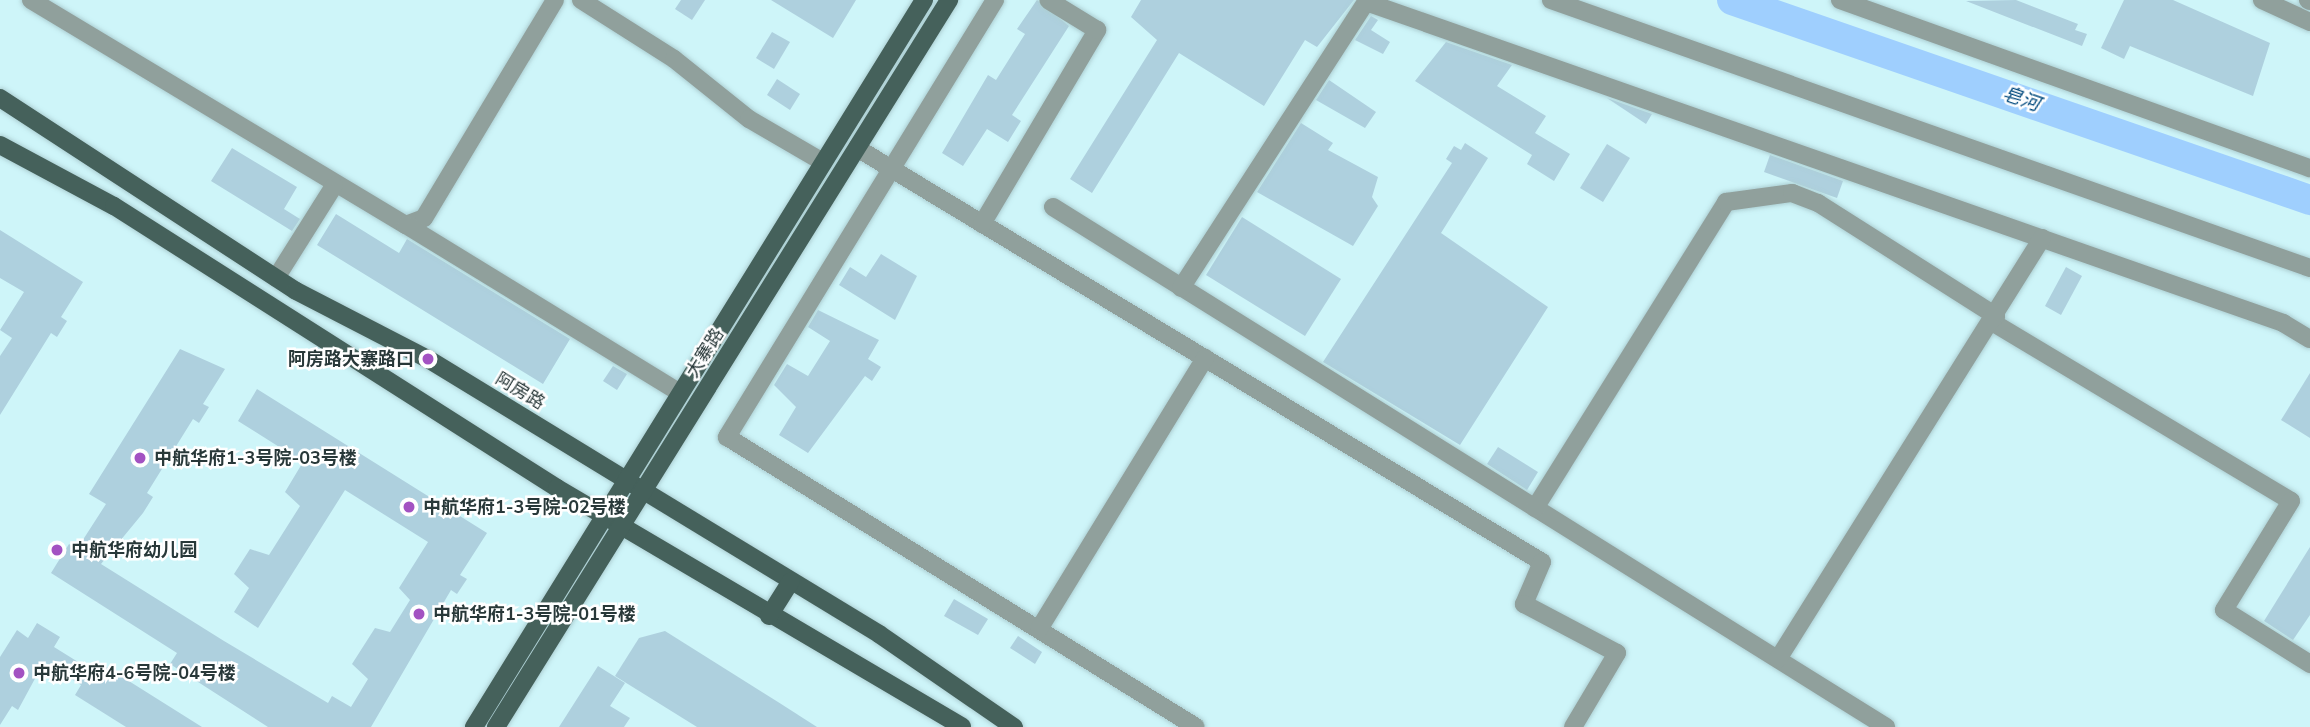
<!DOCTYPE html>
<meta charset="utf-8">
<style>
body{margin:0}
#map{position:relative;width:2310px;height:727px;overflow:hidden;background:#cef5f9;font-family:"Nunito Sans","Noto Sans SC",sans-serif}
div>[style]{position:absolute}
[style*='--x']{left:calc(var(--x)*1px);top:calc(var(--y)*1px);width:calc(var(--w)*1px);rotate:calc(var(--a)*1deg)}
.river>*{height:30px;margin:-15px;padding:0 15px;transform-origin:15px;border-radius:15px;background:#9fcffe}
.building>*{inset:0;background:#aed0de}
.roads{filter:drop-shadow(0 0 2px #adcfd3) drop-shadow(0 0 2px #adcfd3)}
.minor>*{height:18px;margin:-9px;padding:0 9px;transform-origin:9px;border-radius:9px;background:#90a09c}
.major>*{height:18px;margin:-9px;padding:0 9px;transform-origin:9px;border-radius:9px;background:#45615b}
.dots>*{width:19px;height:19px;translate:-50% -50%;box-sizing:border-box;border:4px solid #fff;border-radius:50%}
span{translate:-50% -50%;white-space:nowrap;text-align:center;line-height:1.15;-webkit-text-stroke:5px #fff;paint-order:stroke}
.street-label{font-size:18px;color:#283839}
.poi-label{font-size:18px;color:#283839;font-weight:700}
.right{translate:-100% -50%;text-align:right}
.left{translate:0 -50%;text-align:left}
.water-label{font-size:19px;color:#00497d;font-style:italic}
</style>
<div id="map">
<div class="river">
<div style="--x:1732;--y:0;--w:612;--a:19.09"></div>
</div>
<div class="building">
<div style="clip-path:polygon(681px 0,705px 0,692px 20px,675px 9px)"></div>
<div style="clip-path:polygon(771px 0,856px 0,833px 38px)"></div>
<div style="clip-path:polygon(1037px 0,1069px 26px,1012px 115px,1021px 121px,1008px 142px,987px 129px,963px 166px,942px 153px,988px 75px,996px 80px,1025px 34px,1017px 29px)"></div>
<div style="clip-path:polygon(1141px 0,1354px 0,1317px 47px,1305px 40px,1264px 106px,1179px 53px,1092px 193px,1070px 179px,1157px 40px,1131px 17px)"></div>
<div style="clip-path:polygon(2016px 0,2078px 24px,2075px 30px,2087px 34px,2082px 46px,1966px 1px)"></div>
<div style="clip-path:polygon(2124px 0,2173px 0,2270px 43px,2253px 96px,2130px 46px,2124px 59px,2101px 48px)"></div>
<div style="clip-path:polygon(1371px 16px,1378px 20px,1371px 30px,1390px 42px,1383px 54px,1355px 40px)"></div>
<div style="clip-path:polygon(772px 32px,790px 42px,774px 69px,756px 58px)"></div>
<div style="clip-path:polygon(1446px 42px,1512px 65px,1497px 86px,1546px 116px,1535px 133px,1570px 154px,1554px 181px,1527px 164px,1532px 155px,1415px 81px)"></div>
<div style="clip-path:polygon(777px 79px,800px 94px,790px 110px,767px 95px)"></div>
<div style="clip-path:polygon(1329px 80px,1376px 112px,1365px 128px,1316px 100px)"></div>
<div style="clip-path:polygon(1607px 98px,1652px 114px,1646px 124px)"></div>
<div style="clip-path:polygon(1301px 123px,1333px 143px,1328px 150px,1378px 177px,1372px 197px,1378px 206px,1353px 246px,1257px 192px)"></div>
<div style="clip-path:polygon(1465px 143px,1488px 158px,1441px 233px,1548px 307px,1460px 445px,1323px 362px,1452px 163px,1446px 159px,1454px 146px,1461px 150px)"></div>
<div style="clip-path:polygon(1607px 144px,1630px 158px,1603px 202px,1580px 188px)"></div>
<div style="clip-path:polygon(232px 148px,297px 187px,284px 209px,300px 219px,292px 231px,211px 181px)"></div>
<div style="clip-path:polygon(1770px 155px,1843px 181px,1837px 198px,1764px 172px)"></div>
<div style="clip-path:polygon(336px 214px,399px 253px,407px 239px,570px 339px,543px 384px,317px 245px)"></div>
<div style="clip-path:polygon(1242px 217px,1341px 279px,1305px 336px,1206px 275px)"></div>
<div style="clip-path:polygon(0 230px,83px 282px,61px 317px,67px 321px,57px 337px,51px 333px,0 415px,0 356px,12px 338px,0 330px,24px 292px,0 278px)"></div>
<div style="clip-path:polygon(881px 254px,917px 276px,895px 320px,839px 285px,850px 267px,866px 277px)"></div>
<div style="clip-path:polygon(2066px 267px,2082px 276px,2061px 315px,2045px 306px)"></div>
<div style="clip-path:polygon(818px 310px,879px 340px,868px 359px,881px 367px,872px 381px,865px 376px,808px 453px,779px 435px,796px 407px,774px 385px,787px 364px,808px 376px,830px 341px,808px 327px)"></div>
<div style="clip-path:polygon(180px 349px,225px 369px,203px 404px,209px 407px,199px 423px,193px 419px,147px 493px,153px 497px,143px 513px,101px 564px,224px 641px,328px 703px,332px 696px,351px 707px,368px 679px,352px 664px,375px 628px,390px 632px,410px 600px,399px 588px,428px 542px,345px 490px,258px 628px,234px 612px,249px 588px,234px 574px,250px 549px,269px 555px,300px 506px,285px 492px,303px 462px,238px 421px,257px 389px,487px 533px,460px 575px,467px 579px,457px 594px,451px 590px,371px 727px,268px 727px,170px 664px,177px 653px,51px 573px,69px 544px,77px 549px,106px 504px,89px 494px)"></div>
<div style="clip-path:polygon(613px 366px,627px 374px,617px 390px,603px 381px)"></div>
<div style="clip-path:polygon(2310px 373px,2310px 438px,2281px 420px)"></div>
<div style="clip-path:polygon(1498px 447px,1538px 472px,1527px 490px,1487px 464px)"></div>
<div style="clip-path:polygon(2310px 547px,2310px 615px,2293px 640px,2264px 621px)"></div>
<div style="clip-path:polygon(954px 599px,988px 619px,978px 635px,944px 616px)"></div>
<div style="clip-path:polygon(37px 623px,60px 637px,54px 647px,91px 670px,97px 661px,202px 727px,126px 727px,75px 695px,81px 685px,44px 662px,18px 710px,12px 706px,0 725px,0 657px,17px 630px,28px 638px)"></div>
<div style="clip-path:polygon(665px 631px,778px 702px,817px 727px,697px 727px,615px 676px,639px 638px)"></div>
<div style="clip-path:polygon(1018px 636px,1042px 652px,1035px 664px,1010px 648px)"></div>
<div style="clip-path:polygon(598px 666px,625px 683px,610px 706px,630px 718px,624px 727px,559px 727px)"></div>
</div>
<div class="roads">
<div class="minor">
<div style="--x:31;--y:0;--w:437;--a:31"></div>
<div style="--x:406;--y:225;--w:19;--a:-21"></div>
<div style="--x:424;--y:218;--w:254;--a:-59"></div>
<div style="--x:581;--y:0;--w:110;--a:32.4"></div>
<div style="--x:674;--y:59;--w:96;--a:38.7"></div>
<div style="--x:749;--y:119;--w:86;--a:30.2"></div>
<div style="--x:995;--y:0;--w:513;--a:121.52"></div>
<div style="--x:727;--y:437;--w:551;--a:31.73"></div>
<div style="--x:1551;--y:0;--w:805;--a:19.45"></div>
<div style="--x:1840;--y:0;--w:499;--a:19.7"></div>
<div style="--x:2262;--y:0;--w:53;--a:24.6"></div>
<div style="--x:2308;--y:0;--w:2;--a:27"></div>
<div style="--x:857;--y:148;--w:800;--a:31.15"></div>
<div style="--x:1542;--y:562;--w:46;--a:113.2"></div>
<div style="--x:1524;--y:604;--w:105;--a:27.8"></div>
<div style="--x:1617;--y:653;--w:86;--a:120.7"></div>
<div style="--x:1053;--y:207;--w:982;--a:31.97"></div>
<div style="--x:982;--y:224;--w:226;--a:-59.3"></div>
<div style="--x:1097;--y:30;--w:57;--a:-148.5"></div>
<div style="--x:406;--y:225;--w:321;--a:31.5"></div>
<div style="--x:276;--y:278;--w:109;--a:-57.8"></div>
<div style="--x:1181;--y:288;--w:341;--a:-57.1"></div>
<div style="--x:1366;--y:2;--w:972;--a:19.29"></div>
<div style="--x:2283;--y:323;--w:31;--a:31"></div>
<div style="--x:1992;--y:322;--w:348;--a:30.9"></div>
<div style="--x:2291;--y:501;--w:128;--a:121.6"></div>
<div style="--x:2224;--y:610;--w:102;--a:32.1"></div>
<div style="--x:1535;--y:508;--w:361;--a:-58"></div>
<div style="--x:1726;--y:202;--w:67;--a:-7.8"></div>
<div style="--x:1792;--y:193;--w:28;--a:21"></div>
<div style="--x:1818;--y:203;--w:211;--a:32.4"></div>
<div style="--x:1039;--y:629;--w:318;--a:-58.5"></div>
<div style="--x:1778;--y:659;--w:497;--a:-57.9"></div>
</div>
<div class="major">
<div style="--x:0;--y:98;--w:353;--a:33.1"></div>
<div style="--x:296;--y:291;--w:148;--a:27.3"></div>
<div style="--x:428;--y:359;--w:232;--a:31.4"></div>
<div style="--x:626;--y:480;--w:296;--a:31.3"></div>
<div style="--x:879;--y:634;--w:164;--a:34.6"></div>
<div style="--x:0;--y:145;--w:129;--a:28.2"></div>
<div style="--x:114;--y:206;--w:525;--a:32.48"></div>
<div style="--x:557;--y:488;--w:470;--a:30.5"></div>
<div style="--x:769;--y:616;--w:41;--a:-57.8"></div>
<div style="--x:474;--y:727;--w:855;--a:-58.24"></div>
<div style="--x:496;--y:727;--w:857;--a:-58.07"></div>
</div>
</div>
<div class="dots">
<div style="left:428px;top:359px;background:#a352c2"></div>
<div style="left:140px;top:458px;background:#a352c2"></div>
<div style="left:409px;top:507px;background:#a352c2"></div>
<div style="left:57px;top:550px;background:#a352c2"></div>
<div style="left:419px;top:614px;background:#a352c2"></div>
<div style="left:19px;top:673px;background:#a352c2"></div>
</div>
<div class="street-label">
<span style="left:705px;top:353px;rotate:-58deg">大寨路</span>
<span style="left:520px;top:391px;rotate:31deg">阿房路</span>
</div>
<div class="poi-label">
<span class="right" style="left:414px;top:359px">阿房路大寨路口</span>
<span class="left" style="left:154px;top:458px">中航华府1-3号院-03号楼</span>
<span class="left" style="left:423px;top:507px">中航华府1-3号院-02号楼</span>
<span class="left" style="left:71px;top:550px">中航华府幼儿园</span>
<span class="left" style="left:433px;top:614px">中航华府1-3号院-01号楼</span>
<span class="left" style="left:33px;top:673px">中航华府4-6号院-04号楼</span>
</div>
<div class="water-label">
<span style="left:2021px;top:100px;rotate:19deg">皂河</span>
</div>
</div>
